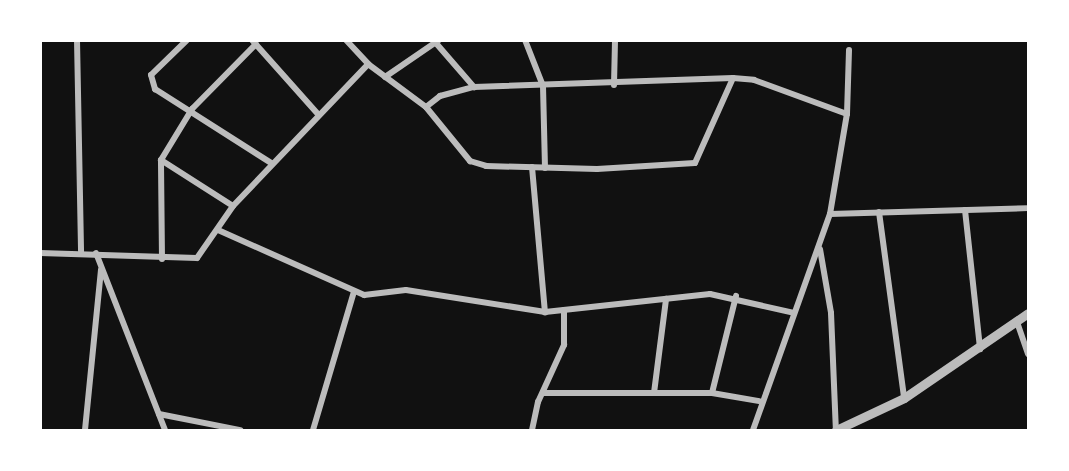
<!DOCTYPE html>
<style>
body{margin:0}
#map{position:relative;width:1069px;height:471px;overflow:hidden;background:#111;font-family:"PT Sans Narrow",sans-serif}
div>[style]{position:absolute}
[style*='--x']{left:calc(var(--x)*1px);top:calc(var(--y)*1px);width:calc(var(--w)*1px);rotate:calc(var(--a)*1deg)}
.minor>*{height:6px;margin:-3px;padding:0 3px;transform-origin:3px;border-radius:3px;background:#bcbcbc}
.tertiary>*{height:9px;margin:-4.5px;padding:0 4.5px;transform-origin:4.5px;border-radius:4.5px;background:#bcbcbc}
span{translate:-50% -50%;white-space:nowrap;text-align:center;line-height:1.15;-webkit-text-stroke:5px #fff;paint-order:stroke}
.frame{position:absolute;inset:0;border:42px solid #fff;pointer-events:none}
</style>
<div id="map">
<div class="minor">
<div style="--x:77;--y:40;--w:213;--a:88.9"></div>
<div style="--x:187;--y:40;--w:50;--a:135.8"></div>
<div style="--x:151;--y:75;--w:15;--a:74"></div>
<div style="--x:155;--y:89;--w:138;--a:32.5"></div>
<div style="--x:252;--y:40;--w:98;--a:48.3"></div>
<div style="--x:346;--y:40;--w:33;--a:47"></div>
<div style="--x:368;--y:64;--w:72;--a:36.6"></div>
<div style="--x:426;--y:107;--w:70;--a:50.8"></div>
<div style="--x:470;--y:161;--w:17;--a:17"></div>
<div style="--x:486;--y:166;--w:111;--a:1.5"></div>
<div style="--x:597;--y:169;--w:98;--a:-3.5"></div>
<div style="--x:695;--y:163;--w:93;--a:-65.9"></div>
<div style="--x:525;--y:40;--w:49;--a:68.6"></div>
<div style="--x:543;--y:86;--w:82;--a:88.6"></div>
<div style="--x:435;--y:42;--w:60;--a:49.1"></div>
<div style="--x:385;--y:77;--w:65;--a:-34.4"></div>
<div style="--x:614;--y:85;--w:45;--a:-88.7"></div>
<div style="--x:426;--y:107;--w:18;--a:-38"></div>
<div style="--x:440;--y:96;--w:35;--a:-15"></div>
<div style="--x:474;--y:87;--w:259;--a:-2"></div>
<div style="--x:733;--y:78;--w:21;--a:5"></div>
<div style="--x:754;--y:80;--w:99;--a:20.1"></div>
<div style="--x:161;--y:160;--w:85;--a:32.6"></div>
<div style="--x:532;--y:167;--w:146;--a:84.9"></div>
<div style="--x:965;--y:210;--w:140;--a:83.8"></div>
<div style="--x:879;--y:212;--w:188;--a:82.3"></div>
<div style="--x:830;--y:214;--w:198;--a:-1.7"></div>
<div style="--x:218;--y:230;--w:160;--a:24"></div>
<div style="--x:364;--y:295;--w:42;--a:-6.8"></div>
<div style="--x:406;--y:290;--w:141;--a:9"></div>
<div style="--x:545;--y:312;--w:166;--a:-6.2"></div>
<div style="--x:710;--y:294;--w:86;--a:12.7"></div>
<div style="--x:820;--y:249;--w:65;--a:80.2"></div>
<div style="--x:831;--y:313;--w:117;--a:87.6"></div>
<div style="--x:40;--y:253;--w:157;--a:1.8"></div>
<div style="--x:197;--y:258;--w:63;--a:-55.3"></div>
<div style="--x:233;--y:206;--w:196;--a:-46.4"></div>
<div style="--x:96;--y:253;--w:190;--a:68.7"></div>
<div style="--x:162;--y:259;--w:99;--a:-90.6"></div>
<div style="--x:161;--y:160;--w:60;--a:-58.7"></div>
<div style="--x:192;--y:109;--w:91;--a:-45.4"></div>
<div style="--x:1017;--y:322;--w:34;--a:71"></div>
<div style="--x:543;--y:393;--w:169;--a:0"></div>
<div style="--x:712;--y:393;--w:48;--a:9.7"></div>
<div style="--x:654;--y:393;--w:95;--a:-82.7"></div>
<div style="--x:712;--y:393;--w:100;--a:-76.1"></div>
<div style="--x:159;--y:414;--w:83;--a:11.2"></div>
<div style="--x:85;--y:430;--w:161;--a:-84.3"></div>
<div style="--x:313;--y:430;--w:144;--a:-73.5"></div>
<div style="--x:532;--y:430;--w:29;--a:-78"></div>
<div style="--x:538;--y:402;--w:63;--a:-65.5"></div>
<div style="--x:564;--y:345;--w:35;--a:-90"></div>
<div style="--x:753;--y:430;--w:229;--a:-70.4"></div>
<div style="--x:830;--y:214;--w:101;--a:-80.4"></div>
<div style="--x:847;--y:114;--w:64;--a:-88.2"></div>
</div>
<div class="tertiary">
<div style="--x:836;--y:430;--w:75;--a:-25.2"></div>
<div style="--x:904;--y:398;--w:150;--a:-34.4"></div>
</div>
<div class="frame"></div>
</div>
